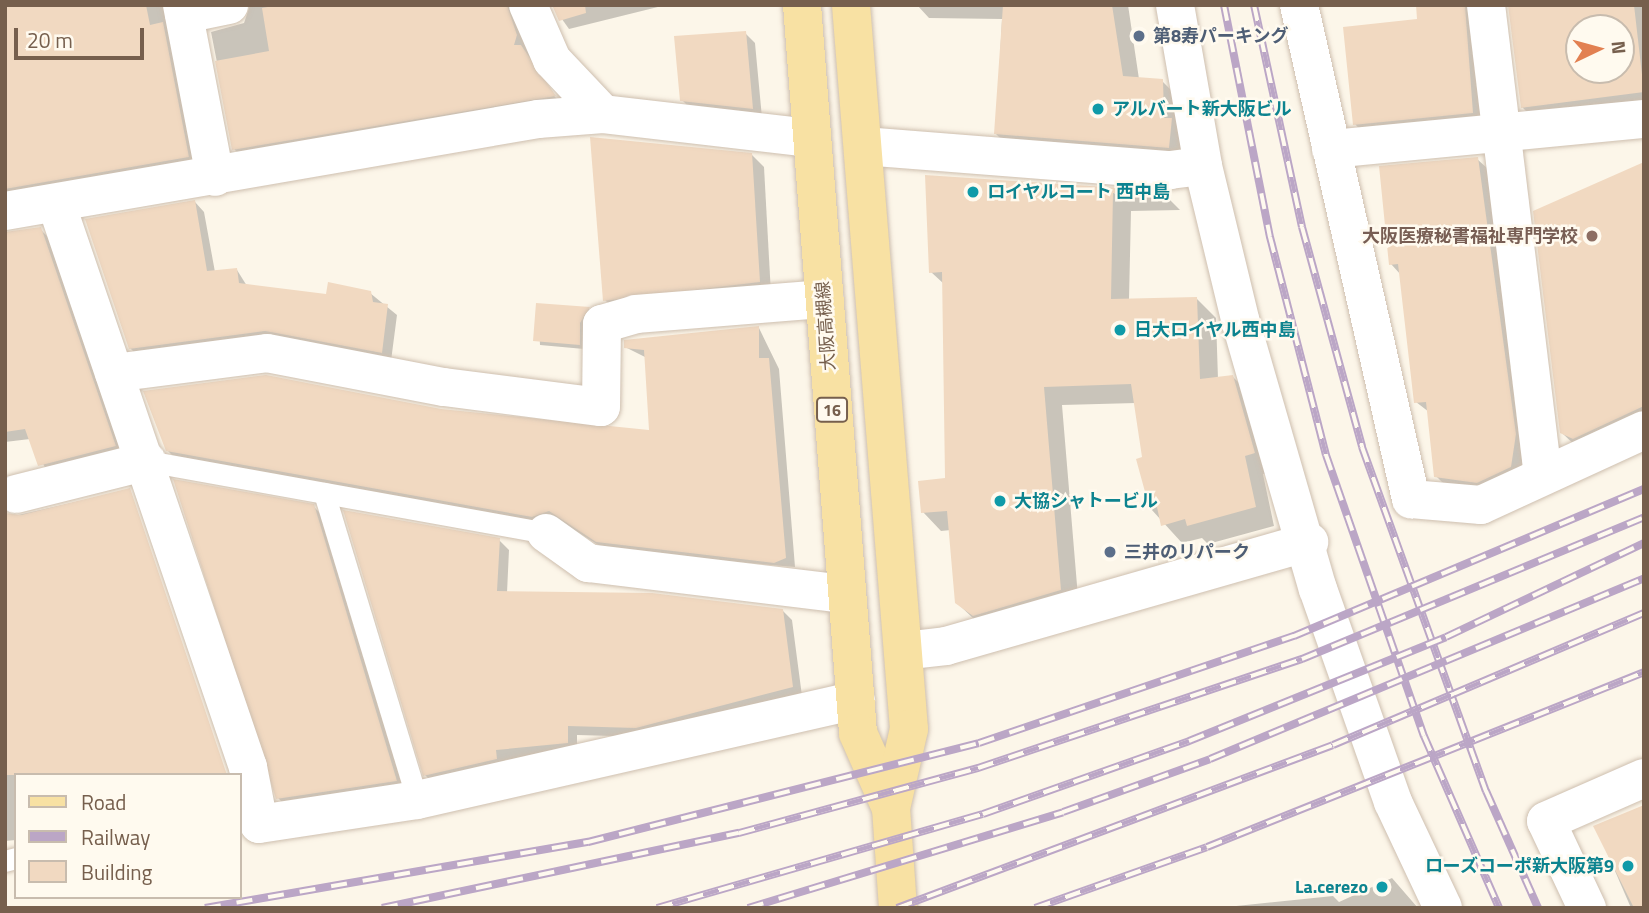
<!DOCTYPE html>
<meta charset="utf-8">
<style>
body{margin:0}
#map{position:relative;width:1649px;height:913px;overflow:hidden;background:#fcf6e9;font-family:"Titillium Web","Noto Sans JP",sans-serif}
div>[style]{position:absolute}
[style*='--x']{left:calc(var(--x)*1px);top:calc(var(--y)*1px);width:calc(var(--w)*1px);rotate:calc(var(--a)*1deg)}
.shadow>*{inset:0;background:#0003}
.building>*{inset:0;background:#f1d9c1}
.roads{filter:drop-shadow(0 0 2px #cebfaf) drop-shadow(0 0 2px #cebfaf)}
.service>*{height:21px;margin:-10.5px;padding:0 10.5px;transform-origin:10.5px;border-radius:10.5px;background:#fff}
.minor>*{height:38px;margin:-19px;padding:0 19px;transform-origin:19px;border-radius:19px;background:#fff}
.primary>*{height:38px;margin:-19px;padding:0 19px;transform-origin:19px;border-radius:19px;background:#f8e1a3}
.rail>*{height:8px;margin-top:-4px;transform-origin:0;background:repeating-linear-gradient(90deg,#fffaef 0 16px,#bba6c6 0 32px);box-sizing:border-box;border-block:2px solid #bba6c6}
.dots>*{width:19px;height:19px;translate:-50% -50%;box-sizing:border-box;border:4px solid #fffaef;border-radius:50%}
span{translate:-50% -50%;white-space:nowrap;text-align:center;line-height:1.15;-webkit-text-stroke:5px #fffaef;paint-order:stroke}
.shield-label span{padding:2px 5px;background:#fffaef;border:2px solid;border-radius:5px;-webkit-text-stroke-width:0}
.shield-label{font-size:16px;color:#765f4d;font-weight:700}
.service-label{font-size:18px;color:#4e5e75;font-weight:700}
.left{translate:0 -50%;text-align:left}
.culture-label{font-size:18px;color:#0d838f;font-weight:700}
.right{translate:-100% -50%;text-align:right}
.education-label{font-size:18px;color:#785e54;font-weight:700}
.street-label{font-size:18px;color:#765f4d}
.frame{position:absolute;inset:0;border:7px solid #765f4d;pointer-events:none}
.legend{position:absolute;left:14px;top:773px;width:228px;height:126px;box-sizing:border-box;background:#fffaef;border:2px solid #c8bcae;margin:0;padding:9px 12px;list-style:none;font-size:21px;color:#765f4d}
.legend li{display:flex;align-items:center;gap:14px;height:35px}
.legend b{width:35px;border:2px solid #c8bcae}
.north{position:absolute;left:1565px;top:14px;width:70px;height:70px;box-sizing:border-box;background:#fffaef;border:2px solid #c8bcae;border-radius:50%;rotate:85deg;font-size:19px;font-weight:700;line-height:28px;text-align:center;color:#765f4d}
.north::after{content:'';display:block;margin:auto;width:24px;height:32px;background:#e28051;clip-path:polygon(50% 0,100% 100%,50% 72%,0 100%)}
.scale{position:absolute;left:14px;top:28px;width:130px;height:32px;box-sizing:border-box;border:4px solid #765f4d;border-top:0;padding-left:9px;font-size:21px;line-height:24px;white-space:nowrap;color:#765f4d;-webkit-text-stroke:5px #fffaef;paint-order:stroke}
</style>
<div id="map">
<div class="shadow">
<div style="clip-path:polygon(5px 5px,169px 5px,196px 165px,5px 196px)"></div>
<div style="clip-path:polygon(250px 5px,517px 5px,540px 79px,561px 104px,242px 157px,234px 149px,211px 32px,244px 23px)"></div>
<div style="clip-path:polygon(552px 5px,666px 5px,569px 29px)"></div>
<div style="clip-path:polygon(917px 5px,1128px 5px,1139px 79px,1162px 81px,1181px 100px,1188px 167px,1015px 153px,996px 134px,1002px 19px,929px 18px)"></div>
<div style="clip-path:polygon(1418px 5px,1481px 5px,1484px 125px,1366px 136px,1355px 124px,1419px 21px)"></div>
<div style="clip-path:polygon(evenodd,1510px 5px,1644px 5px,1644px 105px,1534px 119px,1522px 107px,1510px 5px,1579px 28px,1621px 28px,1621px 70px,1579px 70px,1579px 28px)"></div>
<div style="clip-path:polygon(745px 33px,755px 43px,762px 118px,692px 110px,682px 100px)"></div>
<div style="clip-path:polygon(752px 155px,764px 167px,771px 294px,617px 312px,605px 300px)"></div>
<div style="clip-path:polygon(1477px 159px,1487px 168px,1525px 445px,1520px 477px,1487px 492px,1446px 486px,1436px 476px,1429px 412px,1416px 402px,1401px 275px,1391px 264px)"></div>
<div style="clip-path:polygon(1644px 164px,1644px 429px,1579px 449px,1562px 433px)"></div>
<div style="clip-path:polygon(927px 177px,1163px 193px,1180px 210px,1131px 211px,1129px 300px,1197px 299px,1216px 318px,1218px 379px,1233px 377px,1252px 396px,1273px 472px,1263px 474px,1274px 526px,1208px 544px,1202px 538px,1182px 543px,1151px 509px,1136px 403px,1062px 405px,1079px 609px,976px 621px,956px 602px,951px 530px,941px 531px,923px 512px,947px 480px,944px 284px,931px 272px)"></div>
<div style="clip-path:polygon(195px 202px,204px 212px,215px 272px,237px 270px,247px 286px,328px 296px,370px 293px,397px 315px,391px 361px,140px 358px,130px 348px)"></div>
<div style="clip-path:polygon(40px 229px,50px 239px,124px 456px,49px 475px,30px 439px,5px 442px,5px 233px)"></div>
<div style="clip-path:polygon(538px 305px,589px 309px,584px 349px,540px 345px)"></div>
<div style="clip-path:polygon(759px 328px,779px 369px,795px 567px,608px 551px,560px 521px,543px 526px,178px 461px,167px 450px,441px 410px,651px 432px,647px 358px,625px 347px)"></div>
<div style="clip-path:polygon(129px 490px,226px 775px,16px 775px,16px 840px,5px 841px,5px 518px)"></div>
<div style="clip-path:polygon(313px 506px,322px 515px,405px 789px,287px 807px,278px 798px)"></div>
<div style="clip-path:polygon(499px 540px,509px 550px,507px 593px,782px 610px,792px 620px,802px 696px,647px 737px,577px 735px,577px 752px,505px 760px,506px 769px,435px 785px,425px 775px)"></div>
<div style="clip-path:polygon(1596px 827px,1644px 908px,1631px 908px)"></div>
<div style="clip-path:polygon(1392px 878px,1418px 908px,1217px 908px,1333px 896px,1339px 902px)"></div>
</div>
<div class="building">
<div style="clip-path:polygon(5px 5px,146px 5px,150px 25px,163px 22px,189px 157px,5px 189px)"></div>
<div style="clip-path:polygon(279px 5px,507px 5px,517px 35px,514px 45px,521px 45px,556px 96px,232px 150px,215px 61px,269px 51px,262px 8px)"></div>
<div style="clip-path:polygon(552px 5px,585px 5px,586px 13px,559px 21px)"></div>
<div style="clip-path:polygon(1003px 5px,1112px 5px,1123px 76px,1163px 79px,1164px 118px,1172px 118px,1169px 148px,994px 134px)"></div>
<div style="clip-path:polygon(1416px 5px,1465px 5px,1473px 113px,1353px 125px,1343px 27px,1417px 19px)"></div>
<div style="clip-path:polygon(evenodd,1508px 5px,1634px 5px,1644px 92px,1521px 108px,1508px 5px,1579px 28px,1621px 28px,1621px 70px,1579px 70px,1579px 28px)"></div>
<div style="clip-path:polygon(746px 31px,753px 109px,680px 101px,674px 36px)"></div>
<div style="clip-path:polygon(590px 137px,752px 153px,760px 282px,603px 301px)"></div>
<div style="clip-path:polygon(1478px 157px,1516px 434px,1511px 467px,1477px 483px,1434px 477px,1426px 402px,1414px 403px,1398px 264px,1389px 265px,1379px 166px)"></div>
<div style="clip-path:polygon(1644px 162px,1644px 406px,1573px 439px,1560px 433px,1533px 211px)"></div>
<div style="clip-path:polygon(925px 175px,1164px 191px,1113px 193px,1111px 299px,1197px 297px,1200px 379px,1233px 375px,1255px 453px,1245px 456px,1256px 507px,1187px 526px,1185px 519px,1161px 526px,1157px 507px,1150px 510px,1136px 459px,1142px 457px,1131px 384px,1044px 387px,1061px 590px,973px 616px,955px 603px,947px 511px,921px 513px,918px 481px,945px 478px,942px 272px,929px 273px)"></div>
<div style="clip-path:polygon(195px 200px,207px 271px,237px 268px,239px 283px,326px 294px,328px 282px,371px 291px,373px 302px,388px 304px,382px 353px,265px 331px,129px 349px,85px 219px)"></div>
<div style="clip-path:polygon(41px 227px,116px 446px,38px 466px,25px 429px,5px 432px,5px 232px)"></div>
<div style="clip-path:polygon(536px 303px,590px 307px,580px 323px,580px 345px,533px 341px)"></div>
<div style="clip-path:polygon(759px 326px,759px 358px,769px 358px,786px 558px,774px 563px,596px 542px,549px 511px,532px 517px,166px 451px,143px 391px,266px 375px,441px 409px,649px 430px,644px 350px,624px 348px,624px 340px)"></div>
<div style="clip-path:polygon(173px 479px,314px 504px,397px 781px,276px 799px)"></div>
<div style="clip-path:polygon(130px 488px,227px 775px,5px 775px,5px 513px,21px 515px)"></div>
<div style="clip-path:polygon(343px 510px,500px 538px,497px 591px,652px 593px,783px 609px,793px 687px,636px 728px,568px 726px,568px 743px,496px 750px,497px 759px,423px 776px)"></div>
<div style="clip-path:polygon(1644px 805px,1644px 908px,1634px 908px,1593px 826px)"></div>
</div>
<div class="roads">
<div class="service">
<div style="--x:147;--y:461;--w:405;--a:10.2"></div>
<div style="--x:324;--y:493;--w:321;--a:73.1"></div>
<div style="--x:5;--y:861;--w:11;--a:-15"></div>
</div>
<div class="minor">
<div style="--x:182;--y:5;--w:175;--a:79.1"></div>
<div style="--x:528;--y:5;--w:60;--a:66.4"></div>
<div style="--x:552;--y:60;--w:74;--a:46.6"></div>
<div style="--x:1175;--y:5;--w:163;--a:80.1"></div>
<div style="--x:1203;--y:166;--w:162;--a:76.4"></div>
<div style="--x:1241;--y:323;--w:277;--a:73.9"></div>
<div style="--x:1318;--y:589;--w:226;--a:70.6"></div>
<div style="--x:1393;--y:802;--w:117;--a:64.7"></div>
<div style="--x:1299;--y:5;--w:507;--a:77.23"></div>
<div style="--x:1411;--y:499;--w:70;--a:4.9"></div>
<div style="--x:1481;--y:505;--w:179;--a:-24.7"></div>
<div style="--x:1486;--y:5;--w:472;--a:83.1"></div>
<div style="--x:184;--y:14;--w:46;--a:-11.3"></div>
<div style="--x:863;--y:146;--w:308;--a:4.5"></div>
<div style="--x:1170;--y:170;--w:33;--a:-7"></div>
<div style="--x:1331;--y:149;--w:314;--a:-5.5"></div>
<div style="--x:57;--y:206;--w:593;--a:71.2"></div>
<div style="--x:248;--y:767;--w:58;--a:79.1"></div>
<div style="--x:259;--y:824;--w:160;--a:-8.6"></div>
<div style="--x:417;--y:800;--w:450;--a:-12.8"></div>
<div style="--x:5;--y:211;--w:541;--a:-9.79"></div>
<div style="--x:538;--y:119;--w:65;--a:-4.4"></div>
<div style="--x:603;--y:114;--w:210;--a:6.6"></div>
<div style="--x:114;--y:373;--w:154;--a:-7.4"></div>
<div style="--x:267;--y:353;--w:180;--a:10.9"></div>
<div style="--x:444;--y:387;--w:158;--a:7.3"></div>
<div style="--x:601;--y:407;--w:83;--a:-89.3"></div>
<div style="--x:602;--y:324;--w:35;--a:-16"></div>
<div style="--x:636;--y:314;--w:189;--a:-4.6"></div>
<div style="--x:16;--y:494;--w:135;--a:-14.1"></div>
<div style="--x:546;--y:533;--w:52;--a:35.5"></div>
<div style="--x:588;--y:563;--w:259;--a:6.9"></div>
<div style="--x:903;--y:651;--w:43;--a:-6.6"></div>
<div style="--x:946;--y:646;--w:378;--a:-16"></div>
<div style="--x:1587;--y:908;--w:96;--a:-115.2"></div>
<div style="--x:1546;--y:821;--w:107;--a:-23.7"></div>
</div>
<div class="primary">
<div style="--x:802;--y:5;--w:730;--a:85.6"></div>
<div style="--x:858;--y:733;--w:82;--a:66.3"></div>
<div style="--x:851;--y:5;--w:726;--a:85.42"></div>
<div style="--x:909;--y:729;--w:81;--a:102.8"></div>
<div style="--x:891;--y:808;--w:100;--a:86"></div>
</div>
</div>
<div class="rail">
<div style="--x:1224;--y:5;--w:237;--a:78.8"></div>
<div style="--x:1270;--y:237;--w:225;--a:75.6"></div>
<div style="--x:1326;--y:455;--w:298;--a:70.8"></div>
<div style="--x:1424;--y:736;--w:188;--a:66.4"></div>
<div style="--x:1254;--y:5;--w:227;--a:77.8"></div>
<div style="--x:1302;--y:227;--w:228;--a:74.7"></div>
<div style="--x:1362;--y:447;--w:366;--a:70.2"></div>
<div style="--x:1486;--y:791;--w:128;--a:66"></div>
<div style="--x:205;--y:908;--w:389;--a:-9.8"></div>
<div style="--x:588;--y:842;--w:403;--a:-14.2"></div>
<div style="--x:979;--y:743;--w:333;--a:-18.8"></div>
<div style="--x:1294;--y:636;--w:380;--a:-22.8"></div>
<div style="--x:382;--y:908;--w:365;--a:-11.9"></div>
<div style="--x:739;--y:833;--w:248;--a:-15.2"></div>
<div style="--x:978;--y:768;--w:342;--a:-18.6"></div>
<div style="--x:1302;--y:659;--w:370;--a:-22.5"></div>
<div style="--x:657;--y:908;--w:339;--a:-16.1"></div>
<div style="--x:983;--y:814;--w:219;--a:-19.5"></div>
<div style="--x:1189;--y:741;--w:277;--a:-22"></div>
<div style="--x:1446;--y:637;--w:219;--a:-25.4"></div>
<div style="--x:748;--y:908;--w:329;--a:-16.9"></div>
<div style="--x:1063;--y:812;--w:156;--a:-19.8"></div>
<div style="--x:1210;--y:759;--w:470;--a:-22.6"></div>
<div style="--x:897;--y:908;--w:465;--a:-20.5"></div>
<div style="--x:1333;--y:745;--w:338;--a:-23"></div>
<div style="--x:1035;--y:908;--w:182;--a:-19.5"></div>
<div style="--x:1207;--y:847;--w:471;--a:-21.8"></div>
</div>
<div class="dots">
<div style="left:1139px;top:36px;background:#5c6f8a"></div>
<div style="left:1098px;top:109px;background:#0f9aa8"></div>
<div style="left:973px;top:192px;background:#0f9aa8"></div>
<div style="left:1592px;top:236px;background:#8d6e63"></div>
<div style="left:1120px;top:330px;background:#0f9aa8"></div>
<div style="left:1000px;top:501px;background:#0f9aa8"></div>
<div style="left:1110px;top:552px;background:#5c6f8a"></div>
<div style="left:1628px;top:866px;background:#0f9aa8"></div>
<div style="left:1382px;top:887px;background:#0f9aa8"></div>
</div>
<div class="shield-label">
<span style="left:832px;top:410px">16</span>
</div>
<div class="service-label">
<span class="left" style="left:1153px;top:36px">第8寿パーキング</span>
<span class="left" style="left:1124px;top:552px">三井のリパーク</span>
</div>
<div class="culture-label">
<span class="left" style="left:1112px;top:109px">アルバート新大阪ビル</span>
<span class="left" style="left:987px;top:192px">ロイヤルコート 西中島</span>
<span class="left" style="left:1134px;top:330px">日大ロイヤル西中島</span>
<span class="left" style="left:1014px;top:501px">大協シャトービル</span>
<span class="right" style="left:1614px;top:866px">ローズコーポ新大阪第9</span>
<span class="right" style="left:1368px;top:887px">La.cerezo</span>
</div>
<div class="education-label">
<span class="right" style="left:1578px;top:236px">大阪医療秘書福祉専門学校</span>
</div>
<div class="street-label">
<span style="left:826px;top:326px;rotate:-94deg">大阪高槻線</span>
</div>
<div class="frame"></div>
<ul class="legend">
<li><b style="height:9px;background:#f8e1a3"></b>Road</li>
<li><b style="height:9px;background:#bba6c6"></b>Railway</li>
<li><b style="height:19px;background:#f1d9c1"></b>Building</li>
</ul>
<div class="north">N</div>
<div class="scale">20 m</div>
</div>
